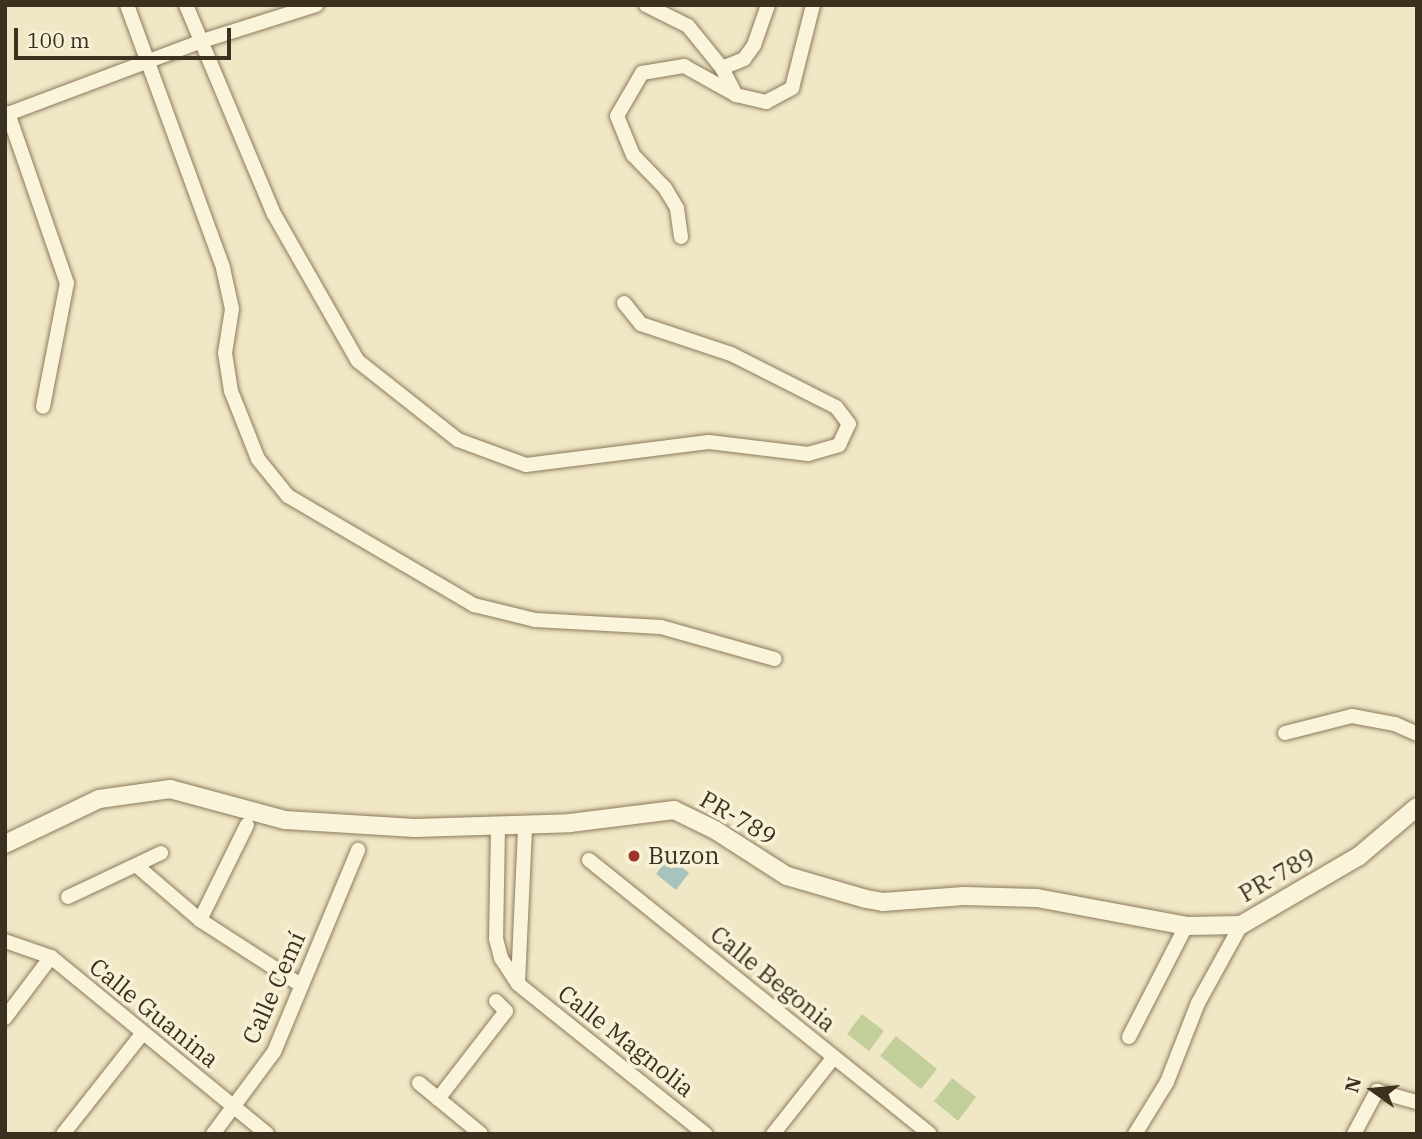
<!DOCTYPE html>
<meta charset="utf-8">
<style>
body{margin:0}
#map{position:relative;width:1422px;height:1139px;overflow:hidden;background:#f0e7c7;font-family:"IBM Plex Serif",serif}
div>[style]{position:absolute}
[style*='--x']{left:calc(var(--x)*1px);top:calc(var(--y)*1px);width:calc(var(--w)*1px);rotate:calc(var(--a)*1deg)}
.green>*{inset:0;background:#c3cf9a}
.water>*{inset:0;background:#a8c3be}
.roads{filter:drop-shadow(0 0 2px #8c7a5b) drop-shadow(0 0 2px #8c7a5b)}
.minor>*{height:14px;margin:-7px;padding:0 7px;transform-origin:7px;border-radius:7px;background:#faf4db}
.tertiary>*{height:18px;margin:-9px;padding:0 9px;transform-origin:9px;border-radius:9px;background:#faf4db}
.dots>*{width:19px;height:19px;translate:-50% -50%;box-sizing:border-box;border:4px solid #f7f1d7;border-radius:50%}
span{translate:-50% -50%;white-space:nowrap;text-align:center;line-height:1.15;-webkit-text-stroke:7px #f7f1d7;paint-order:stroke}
.street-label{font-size:24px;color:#3c301f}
.poi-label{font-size:24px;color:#3c301f}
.left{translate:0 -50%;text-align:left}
.frame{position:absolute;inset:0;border:7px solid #3c301f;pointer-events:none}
.north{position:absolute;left:1338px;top:1055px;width:70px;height:70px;-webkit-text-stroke:5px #f7f1d7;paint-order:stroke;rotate:285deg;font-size:19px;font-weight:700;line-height:28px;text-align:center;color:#3c301f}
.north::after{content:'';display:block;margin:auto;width:24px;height:32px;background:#3c301f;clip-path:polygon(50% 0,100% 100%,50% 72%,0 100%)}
.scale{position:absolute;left:14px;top:28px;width:217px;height:32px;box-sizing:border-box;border:4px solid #3c301f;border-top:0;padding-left:9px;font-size:21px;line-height:24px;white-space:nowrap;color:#3c301f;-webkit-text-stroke:5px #f7f1d7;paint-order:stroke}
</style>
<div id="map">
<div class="green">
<div style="clip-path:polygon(862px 1014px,884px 1031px,869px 1051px,847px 1034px)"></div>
<div style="clip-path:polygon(896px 1036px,937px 1069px,921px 1089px,880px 1056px)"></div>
<div style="clip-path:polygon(952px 1078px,976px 1097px,958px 1121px,934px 1101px)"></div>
</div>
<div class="water">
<div style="clip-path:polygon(669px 857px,689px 873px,676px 890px,656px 874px)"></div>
</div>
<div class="roads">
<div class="minor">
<div style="--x:127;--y:5;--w:280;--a:69.9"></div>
<div style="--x:223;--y:268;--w:42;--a:77.6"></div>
<div style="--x:232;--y:309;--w:45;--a:99"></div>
<div style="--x:225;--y:353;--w:38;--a:81"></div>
<div style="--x:231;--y:391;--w:73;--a:68.3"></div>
<div style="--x:258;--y:459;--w:48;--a:51"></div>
<div style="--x:288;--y:496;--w:216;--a:30.4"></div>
<div style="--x:474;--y:605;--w:63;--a:13.8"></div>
<div style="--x:535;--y:620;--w:126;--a:3.2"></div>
<div style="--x:661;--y:627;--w:118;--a:15.7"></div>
<div style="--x:186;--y:5;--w:227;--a:67.2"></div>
<div style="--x:274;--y:214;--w:169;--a:60.3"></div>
<div style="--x:358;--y:361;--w:127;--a:38.3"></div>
<div style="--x:458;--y:440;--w:72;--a:20.2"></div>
<div style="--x:526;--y:465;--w:184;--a:-7.2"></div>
<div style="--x:709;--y:442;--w:100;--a:6.9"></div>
<div style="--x:808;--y:454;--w:32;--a:-16"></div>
<div style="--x:839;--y:445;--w:23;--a:-65"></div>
<div style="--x:849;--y:424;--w:21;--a:-127"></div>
<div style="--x:836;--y:407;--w:118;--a:-153.2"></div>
<div style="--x:731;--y:354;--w:95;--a:-161.6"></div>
<div style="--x:641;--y:324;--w:27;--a:-129"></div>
<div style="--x:646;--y:5;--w:47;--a:26.6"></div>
<div style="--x:688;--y:26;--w:54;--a:51"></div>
<div style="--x:722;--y:68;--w:30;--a:63"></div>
<div style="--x:736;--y:95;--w:31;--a:13"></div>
<div style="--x:766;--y:102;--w:30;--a:-28"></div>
<div style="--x:792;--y:88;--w:86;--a:-75.8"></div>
<div style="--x:722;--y:68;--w:24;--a:-22"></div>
<div style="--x:744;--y:59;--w:17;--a:-54"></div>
<div style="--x:754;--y:45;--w:42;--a:-70.7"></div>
<div style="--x:8;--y:113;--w:180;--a:70.9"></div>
<div style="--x:67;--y:283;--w:126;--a:101"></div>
<div style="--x:5;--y:115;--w:207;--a:-20.6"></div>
<div style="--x:199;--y:42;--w:123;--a:-17.5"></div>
<div style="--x:681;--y:237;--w:29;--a:-98"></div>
<div style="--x:677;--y:208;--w:23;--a:-121"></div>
<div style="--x:665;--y:188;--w:46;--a:-134.1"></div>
<div style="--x:633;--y:155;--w:42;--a:-112.3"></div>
<div style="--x:617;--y:116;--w:50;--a:-59.8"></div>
<div style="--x:642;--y:73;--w:43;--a:-9.5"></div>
<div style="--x:684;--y:66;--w:60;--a:29.1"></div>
<div style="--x:1285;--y:733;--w:69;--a:-14.2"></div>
<div style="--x:1352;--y:716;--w:44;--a:10.5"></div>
<div style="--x:1395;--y:724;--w:24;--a:24"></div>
<div style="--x:498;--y:827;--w:112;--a:91"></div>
<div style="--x:496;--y:939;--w:20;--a:75"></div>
<div style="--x:501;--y:958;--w:31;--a:57"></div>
<div style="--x:518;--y:984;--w:240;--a:38.7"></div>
<div style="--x:589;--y:860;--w:437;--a:38.8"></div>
<div style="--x:137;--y:866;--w:83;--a:40.6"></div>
<div style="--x:200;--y:920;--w:121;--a:32.9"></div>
<div style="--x:68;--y:897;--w:103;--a:-25.3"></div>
<div style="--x:200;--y:920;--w:106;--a:-63.7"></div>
<div style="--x:5;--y:941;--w:49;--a:19.2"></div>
<div style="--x:51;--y:957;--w:279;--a:39.3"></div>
<div style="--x:518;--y:983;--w:157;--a:-87.4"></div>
<div style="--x:5;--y:1018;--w:76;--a:-53"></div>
<div style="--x:1129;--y:1037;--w:125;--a:-62.8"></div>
<div style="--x:419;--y:1083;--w:80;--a:39.4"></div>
<div style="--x:438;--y:1099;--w:111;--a:-52.3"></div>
<div style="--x:506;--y:1011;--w:14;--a:-135"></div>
<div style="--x:63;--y:1134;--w:127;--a:-51.7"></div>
<div style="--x:213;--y:1134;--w:102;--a:-53.4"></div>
<div style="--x:274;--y:1052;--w:219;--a:-67.4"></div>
<div style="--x:773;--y:1134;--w:98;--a:-51.6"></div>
<div style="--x:1135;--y:1134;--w:61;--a:-58.4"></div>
<div style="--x:1167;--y:1082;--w:85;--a:-68.6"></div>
<div style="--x:1198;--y:1003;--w:89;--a:-61.1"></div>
<div style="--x:1354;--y:1134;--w:49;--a:-61.9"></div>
<div style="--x:1377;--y:1091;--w:41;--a:15.4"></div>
</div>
<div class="tertiary">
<div style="--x:5;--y:844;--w:104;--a:-25.6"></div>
<div style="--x:99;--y:799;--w:72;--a:-8"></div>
<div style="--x:170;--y:789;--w:119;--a:15.1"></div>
<div style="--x:285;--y:820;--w:130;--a:3.5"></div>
<div style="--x:415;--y:828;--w:155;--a:-1.8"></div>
<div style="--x:570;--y:823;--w:105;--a:-7.1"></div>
<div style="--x:674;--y:810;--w:46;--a:26"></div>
<div style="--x:715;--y:830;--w:85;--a:32.6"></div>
<div style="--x:787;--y:876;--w:82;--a:16.2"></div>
<div style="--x:866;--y:899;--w:17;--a:10"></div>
<div style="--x:883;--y:902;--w:81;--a:-4.2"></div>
<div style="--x:964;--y:896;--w:73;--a:1.6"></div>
<div style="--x:1037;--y:898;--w:152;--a:10.6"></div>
<div style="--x:1186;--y:926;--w:55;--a:-1"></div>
<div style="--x:1241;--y:925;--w:137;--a:-30.3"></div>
<div style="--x:1359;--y:856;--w:76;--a:-40.2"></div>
</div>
</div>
<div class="dots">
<div style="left:634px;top:856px;background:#9d342a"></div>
</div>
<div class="street-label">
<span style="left:738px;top:818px;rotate:30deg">PR-789</span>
<span style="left:1277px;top:875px;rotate:-30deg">PR-789</span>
<span style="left:773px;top:979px;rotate:39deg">Calle Begonia</span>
<span style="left:274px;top:988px;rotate:-66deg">Calle Cemí</span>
<span style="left:154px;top:1013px;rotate:39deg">Calle Guanina</span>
<span style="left:626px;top:1041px;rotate:38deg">Calle Magnolia</span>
</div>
<div class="poi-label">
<span class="left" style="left:648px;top:856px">Buzon</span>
</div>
<div class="frame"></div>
<div class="north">N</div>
<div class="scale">100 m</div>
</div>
